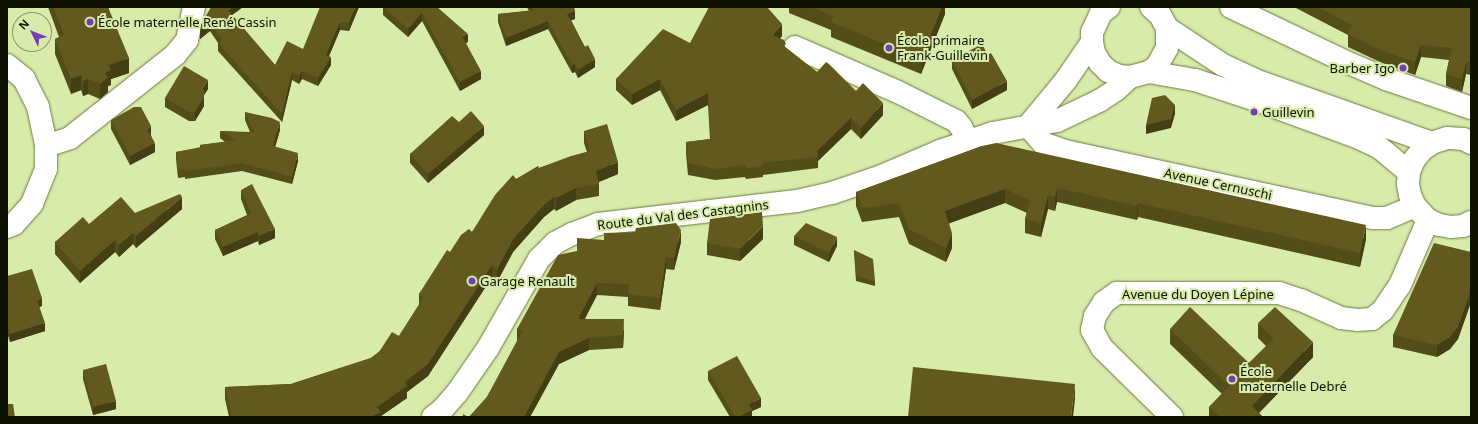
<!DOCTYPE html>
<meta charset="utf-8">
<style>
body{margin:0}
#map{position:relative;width:1478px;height:424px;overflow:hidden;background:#d7ebaa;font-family:"Noto Sans",sans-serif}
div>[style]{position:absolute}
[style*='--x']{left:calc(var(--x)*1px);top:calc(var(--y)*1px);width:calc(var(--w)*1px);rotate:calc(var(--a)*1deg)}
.roads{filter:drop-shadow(0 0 1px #697a3e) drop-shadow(0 0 1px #697a3e)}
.minor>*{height:22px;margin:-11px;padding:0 11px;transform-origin:11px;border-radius:11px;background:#fff}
.wall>*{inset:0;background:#534d19}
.shaded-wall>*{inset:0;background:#443e14}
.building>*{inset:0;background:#61591d}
.dots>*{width:11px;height:11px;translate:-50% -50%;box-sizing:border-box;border:2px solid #d7ebaa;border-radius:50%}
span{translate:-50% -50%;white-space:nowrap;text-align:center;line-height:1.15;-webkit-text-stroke:4px #d7ebaa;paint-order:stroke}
.poi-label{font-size:13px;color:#0d1300}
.left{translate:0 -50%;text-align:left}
.right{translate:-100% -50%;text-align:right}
.street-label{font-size:13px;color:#0d1300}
.frame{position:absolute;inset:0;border:8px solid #0d1300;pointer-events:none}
.north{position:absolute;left:12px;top:12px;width:40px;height:40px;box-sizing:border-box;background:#d7ebaa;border:1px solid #869566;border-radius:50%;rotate:313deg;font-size:11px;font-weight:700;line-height:16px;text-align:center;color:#0d1300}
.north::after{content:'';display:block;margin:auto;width:14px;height:18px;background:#763eb5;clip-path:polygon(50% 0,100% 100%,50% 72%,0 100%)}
</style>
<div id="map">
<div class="roads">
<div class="minor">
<div style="--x:1109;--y:7;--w:10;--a:143"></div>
<div style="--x:1101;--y:13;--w:21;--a:115"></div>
<div style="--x:1092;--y:32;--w:10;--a:90"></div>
<div style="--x:1092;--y:42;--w:11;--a:80"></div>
<div style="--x:1094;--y:53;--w:12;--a:59"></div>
<div style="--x:1100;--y:63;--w:11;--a:45"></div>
<div style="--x:1108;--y:71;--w:12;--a:24"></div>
<div style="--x:1119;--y:76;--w:11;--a:5"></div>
<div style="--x:1130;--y:77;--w:20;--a:-15"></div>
<div style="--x:1149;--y:72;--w:10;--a:-37"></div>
<div style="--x:1157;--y:66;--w:21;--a:-61"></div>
<div style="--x:1167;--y:48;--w:20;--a:-90"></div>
<div style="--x:1167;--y:28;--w:15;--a:-118"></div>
<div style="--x:1160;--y:15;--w:12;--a:-138"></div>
<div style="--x:1231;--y:7;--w:125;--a:25.5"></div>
<div style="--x:1344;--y:61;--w:46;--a:23.2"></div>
<div style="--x:1386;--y:79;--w:90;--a:18.8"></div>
<div style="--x:1167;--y:28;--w:67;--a:33.5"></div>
<div style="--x:1223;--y:65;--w:35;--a:25"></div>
<div style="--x:1255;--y:80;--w:188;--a:19.6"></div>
<div style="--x:795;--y:47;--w:112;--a:23.6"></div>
<div style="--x:898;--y:92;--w:65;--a:26.6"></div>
<div style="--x:956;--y:121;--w:8;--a:50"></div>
<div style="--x:961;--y:127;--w:16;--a:63"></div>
<div style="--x:7;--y:65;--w:22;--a:39"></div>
<div style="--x:24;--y:79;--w:31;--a:63"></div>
<div style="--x:38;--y:107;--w:40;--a:78"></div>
<div style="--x:46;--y:146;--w:23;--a:90"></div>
<div style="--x:46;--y:169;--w:38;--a:112"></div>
<div style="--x:32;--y:204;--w:27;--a:132"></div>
<div style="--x:14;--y:224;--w:8;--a:157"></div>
<div style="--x:1149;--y:72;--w:47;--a:9.9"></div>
<div style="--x:1195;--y:80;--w:61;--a:18.1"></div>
<div style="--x:1253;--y:99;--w:113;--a:20.2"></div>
<div style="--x:1359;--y:138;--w:23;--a:25"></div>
<div style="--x:1380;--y:148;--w:38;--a:40"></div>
<div style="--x:1028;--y:126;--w:23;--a:49"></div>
<div style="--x:1043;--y:143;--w:23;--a:20"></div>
<div style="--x:1065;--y:151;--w:315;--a:12.3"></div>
<div style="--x:1373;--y:218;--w:14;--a:0"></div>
<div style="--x:1387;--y:218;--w:30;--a:-23"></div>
<div style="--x:1028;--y:126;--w:60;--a:-50.4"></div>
<div style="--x:1066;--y:80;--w:46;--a:-55.6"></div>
<div style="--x:1471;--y:143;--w:9;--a:-153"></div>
<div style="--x:1463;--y:139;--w:16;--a:-176"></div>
<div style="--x:1447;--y:138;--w:16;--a:162"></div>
<div style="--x:1432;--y:143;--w:12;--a:145"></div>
<div style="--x:1422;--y:150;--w:13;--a:129"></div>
<div style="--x:1414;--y:160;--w:13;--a:113"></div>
<div style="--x:1409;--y:172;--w:12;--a:95"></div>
<div style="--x:1408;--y:184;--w:11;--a:80"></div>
<div style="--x:1410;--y:195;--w:12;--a:66"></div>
<div style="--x:1415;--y:206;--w:19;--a:47"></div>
<div style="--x:1428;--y:220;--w:12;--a:24"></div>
<div style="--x:1439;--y:225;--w:12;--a:9"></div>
<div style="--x:1451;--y:227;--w:12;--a:-5"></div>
<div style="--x:1463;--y:226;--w:9;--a:-27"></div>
<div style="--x:46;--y:146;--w:25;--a:-18"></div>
<div style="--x:70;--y:138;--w:134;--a:-38.3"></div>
<div style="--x:175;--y:55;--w:19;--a:-51"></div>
<div style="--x:187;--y:40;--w:34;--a:-78"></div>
<div style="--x:433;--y:417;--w:11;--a:-38"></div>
<div style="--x:442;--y:410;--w:23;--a:-49"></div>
<div style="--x:457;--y:393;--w:55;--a:-55.4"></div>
<div style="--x:488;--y:348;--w:103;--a:-60.2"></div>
<div style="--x:539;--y:259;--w:23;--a:-45"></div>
<div style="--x:555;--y:243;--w:19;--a:-28"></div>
<div style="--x:572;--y:234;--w:28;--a:-21"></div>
<div style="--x:598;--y:224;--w:200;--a:-6.6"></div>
<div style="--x:797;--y:201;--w:36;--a:-13"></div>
<div style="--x:832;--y:193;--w:50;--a:-18.8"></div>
<div style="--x:879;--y:177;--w:66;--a:-23.1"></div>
<div style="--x:940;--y:151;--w:56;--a:-18.8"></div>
<div style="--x:993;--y:133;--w:65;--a:-10.6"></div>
<div style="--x:1057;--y:121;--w:47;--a:-25.5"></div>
<div style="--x:1099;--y:101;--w:20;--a:-33"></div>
<div style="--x:1116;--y:90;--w:19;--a:-43"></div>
<div style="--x:1172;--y:417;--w:98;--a:-135.4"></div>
<div style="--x:1102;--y:348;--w:21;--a:-119"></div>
<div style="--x:1092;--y:330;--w:14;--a:-78"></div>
<div style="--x:1095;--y:316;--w:17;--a:-57"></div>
<div style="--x:1104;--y:302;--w:16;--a:-35"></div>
<div style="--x:1117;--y:293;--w:162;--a:0"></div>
<div style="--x:1279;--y:293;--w:23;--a:18"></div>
<div style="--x:1301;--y:300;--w:44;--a:24.2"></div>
<div style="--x:1341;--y:318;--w:16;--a:7"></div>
<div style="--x:1357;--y:320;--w:15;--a:-4"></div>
<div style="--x:1372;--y:319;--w:14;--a:-39"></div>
<div style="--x:1383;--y:310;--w:30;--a:-56"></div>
<div style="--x:1400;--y:285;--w:71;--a:-66.7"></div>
</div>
</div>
<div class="wall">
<div style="clip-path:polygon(48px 7px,108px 7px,129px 73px,111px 79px,111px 85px,108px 86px,108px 92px,100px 99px,88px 94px,83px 96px,81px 90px,71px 94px,55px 54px,55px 39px,59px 37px)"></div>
<div style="clip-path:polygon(243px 7px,232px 15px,275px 65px,303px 49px,359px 7px,349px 31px,340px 30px,329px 56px,331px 65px,318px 86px,302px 79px,299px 84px,292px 80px,282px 122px,218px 51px,218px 43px,210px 31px,200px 39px,201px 25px)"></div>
<div style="clip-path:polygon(383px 7px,437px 7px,468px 42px,466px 43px,481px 79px,460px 91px,422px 21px,408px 37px,383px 15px)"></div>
<div style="clip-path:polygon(527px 7px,574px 7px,575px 19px,571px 20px,595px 67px,578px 78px,575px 72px,572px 73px,548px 29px,506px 46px,498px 22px,498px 14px,529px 11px)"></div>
<div style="clip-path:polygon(789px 7px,945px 7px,945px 14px,921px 74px,831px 37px,831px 30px,789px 13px)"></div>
<div style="clip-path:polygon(1294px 7px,1471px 7px,1471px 75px,1466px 74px,1462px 92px,1446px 86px,1446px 74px,1449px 60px,1421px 57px,1415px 75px,1380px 62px,1348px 47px,1348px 35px)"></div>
<div style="clip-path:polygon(782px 36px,780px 38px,786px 48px,817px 72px,856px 91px,883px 115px,861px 139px,851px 129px,818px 161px,818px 168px,763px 175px,763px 177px,746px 179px,745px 177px,715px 180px,688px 175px,686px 154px,686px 142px,710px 139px,708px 105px,676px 121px,660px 90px,632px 105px,616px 90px,616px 79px,690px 43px)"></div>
<div style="clip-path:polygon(952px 60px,1007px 90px,972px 109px,952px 69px)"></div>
<div style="clip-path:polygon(208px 89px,204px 95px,204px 106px,195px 121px,189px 121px,165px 107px,165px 98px)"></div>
<div style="clip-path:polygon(245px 112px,280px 130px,275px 147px,298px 161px,292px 184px,242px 171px,185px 179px,185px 177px,178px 178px,176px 159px,176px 152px,200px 148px,200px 145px,225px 142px,220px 138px,220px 131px,250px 132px,245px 120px)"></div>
<div style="clip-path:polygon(111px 120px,151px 135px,155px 152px,130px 165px,111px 129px)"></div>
<div style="clip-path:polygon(459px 122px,484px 135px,428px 183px,410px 163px,410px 154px)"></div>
<div style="clip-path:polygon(584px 131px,618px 174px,599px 182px,599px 196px,576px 200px,556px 211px,554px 209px,544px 217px,513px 252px,497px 282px,492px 277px,428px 376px,407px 392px,407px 398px,381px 416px,381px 417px,229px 417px,225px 399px,225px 387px,291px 384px,371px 358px,399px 336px,419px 305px,419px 294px,450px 252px,472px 232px,516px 179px,539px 168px,587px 152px,584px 143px)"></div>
<div style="clip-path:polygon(982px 146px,1366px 239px,1360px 267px,1138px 217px,1137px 220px,1057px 202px,1055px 211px,1048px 209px,1041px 237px,1025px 233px,1025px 219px,1027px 213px,1005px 203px,949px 223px,952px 248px,946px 262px,909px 244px,899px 217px,862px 222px,856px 206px,856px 192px)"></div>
<div style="clip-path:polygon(241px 190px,275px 238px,259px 245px,258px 241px,223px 256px,215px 239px,215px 230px,247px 215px,241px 199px)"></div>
<div style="clip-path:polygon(182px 209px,136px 248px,133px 244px,119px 257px,115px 252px,80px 283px,55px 254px,55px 242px,89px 224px,135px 213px)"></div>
<div style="clip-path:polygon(794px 236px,837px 246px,829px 262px,794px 245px)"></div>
<div style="clip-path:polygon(763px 239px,740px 261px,707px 255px,707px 243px)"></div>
<div style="clip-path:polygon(604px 240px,681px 242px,674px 270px,666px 269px,660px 310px,628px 306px,628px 297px,597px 295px,585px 319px,624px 331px,623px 348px,589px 350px,559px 364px,530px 417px,469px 417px,487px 397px,517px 341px,517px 329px,577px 251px)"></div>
<div style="clip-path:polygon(854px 250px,875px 281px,875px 286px,856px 281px)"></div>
<div style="clip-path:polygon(1471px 252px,1471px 306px,1470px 305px,1458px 339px,1450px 349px,1437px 357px,1393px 347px,1393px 335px)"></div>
<div style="clip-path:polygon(7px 276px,42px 306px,39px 307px,45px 331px,10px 342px,7px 333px)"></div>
<div style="clip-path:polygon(1258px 323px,1313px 357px,1259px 413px,1263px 417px,1209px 417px,1209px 407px,1222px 394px,1170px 344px,1170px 329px,1249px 363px,1266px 346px,1258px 338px)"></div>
<div style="clip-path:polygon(83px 370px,116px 409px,93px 415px,83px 379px)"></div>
<div style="clip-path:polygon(708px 371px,761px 407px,752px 411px,752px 417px,730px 417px,708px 380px)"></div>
</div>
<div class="shaded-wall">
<div style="clip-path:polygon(232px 7px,243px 7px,228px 18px,228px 10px)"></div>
<div style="clip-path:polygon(355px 7px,359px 7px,349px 31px,349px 23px)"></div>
<div style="clip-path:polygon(942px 7px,945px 7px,945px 14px,921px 74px,921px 59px)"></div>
<div style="clip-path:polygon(575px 11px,575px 19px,567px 22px,567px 14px)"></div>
<div style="clip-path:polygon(422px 13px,422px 21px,408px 37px,408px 29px)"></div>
<div style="clip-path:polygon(548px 21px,548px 29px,506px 46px,506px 38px)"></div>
<div style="clip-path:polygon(340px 22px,340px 30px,326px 63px,326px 55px)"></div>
<div style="clip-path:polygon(210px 23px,210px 31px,200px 39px,200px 31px)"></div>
<div style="clip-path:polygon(782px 24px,782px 36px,772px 46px,772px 35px)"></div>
<div style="clip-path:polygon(468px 34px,468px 42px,462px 44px,462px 36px)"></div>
<div style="clip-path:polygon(1421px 45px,1421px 57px,1415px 75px,1415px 62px)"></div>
<div style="clip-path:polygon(331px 57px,331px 65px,318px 86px,318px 78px)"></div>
<div style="clip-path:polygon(129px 58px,129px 73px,111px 79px,111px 85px,108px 86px,108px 92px,100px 99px,100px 84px,109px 65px)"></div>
<div style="clip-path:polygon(595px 59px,595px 67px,578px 78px,578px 70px)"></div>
<div style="clip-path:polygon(1466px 62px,1466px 74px,1462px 92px,1462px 79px)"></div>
<div style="clip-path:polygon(575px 64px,575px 72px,572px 73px,572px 65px)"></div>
<div style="clip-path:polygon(302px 71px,302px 79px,299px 84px,299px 76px)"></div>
<div style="clip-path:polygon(481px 71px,481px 79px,460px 91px,460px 82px)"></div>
<div style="clip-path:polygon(292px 72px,292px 80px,282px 122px,282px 114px)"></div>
<div style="clip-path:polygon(81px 75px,81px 90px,71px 94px,71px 79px)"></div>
<div style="clip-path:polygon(88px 79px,88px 94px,83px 96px,83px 81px)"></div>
<div style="clip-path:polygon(660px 79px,660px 90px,632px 105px,632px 94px)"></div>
<div style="clip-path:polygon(208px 80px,208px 89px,202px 98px,202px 89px)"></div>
<div style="clip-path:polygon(1007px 81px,1007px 90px,972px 109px,972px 100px)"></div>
<div style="clip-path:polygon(708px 93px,708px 105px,676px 121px,676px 110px)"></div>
<div style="clip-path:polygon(204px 97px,204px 106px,195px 121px,195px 112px)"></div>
<div style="clip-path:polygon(883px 103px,883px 115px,861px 139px,861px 128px)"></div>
<div style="clip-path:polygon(1175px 105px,1175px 114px,1171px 128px,1146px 134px,1146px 125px)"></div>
<div style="clip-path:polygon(851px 118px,851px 129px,818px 161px,818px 157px,817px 151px)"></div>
<div style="clip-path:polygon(280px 122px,280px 130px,273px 154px,273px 146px)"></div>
<div style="clip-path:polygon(151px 126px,151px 135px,147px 138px,147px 129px)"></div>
<div style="clip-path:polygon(484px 126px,484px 135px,428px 183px,428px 174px)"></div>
<div style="clip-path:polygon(155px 143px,155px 152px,130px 165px,130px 156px)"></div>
<div style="clip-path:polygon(298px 153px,298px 161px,292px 184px,292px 177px)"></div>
<div style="clip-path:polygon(618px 162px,618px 174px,596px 183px,596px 171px)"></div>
<div style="clip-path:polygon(576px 188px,576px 200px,556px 211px,556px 198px)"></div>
<div style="clip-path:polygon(1057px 188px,1057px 202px,1055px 211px,1055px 197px)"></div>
<div style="clip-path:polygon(1005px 189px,1005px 203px,945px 225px,945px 211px)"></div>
<div style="clip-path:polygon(1048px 195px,1048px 209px,1041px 237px,1041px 223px)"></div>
<div style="clip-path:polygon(182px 197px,182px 209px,136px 248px,136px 236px)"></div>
<div style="clip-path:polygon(554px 197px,554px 209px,544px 217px,513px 252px,497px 282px,497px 270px,513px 239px,544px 205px)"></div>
<div style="clip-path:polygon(1138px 203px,1138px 217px,1137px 220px,1137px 206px)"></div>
<div style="clip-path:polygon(1366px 225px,1366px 239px,1360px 267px,1360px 253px)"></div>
<div style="clip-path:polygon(763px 226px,763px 239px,740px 261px,740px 249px)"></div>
<div style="clip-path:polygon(275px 229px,275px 238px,259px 245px,259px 236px)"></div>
<div style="clip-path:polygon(681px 230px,681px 242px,674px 270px,674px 258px)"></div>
<div style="clip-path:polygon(258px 232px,258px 241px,223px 256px,223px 247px)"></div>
<div style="clip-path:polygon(133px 233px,133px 244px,119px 257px,119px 245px)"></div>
<div style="clip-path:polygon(952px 233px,952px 248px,946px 262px,946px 248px)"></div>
<div style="clip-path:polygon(837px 237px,837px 246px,829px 262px,829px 253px)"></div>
<div style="clip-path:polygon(115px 240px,115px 252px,80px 283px,80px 271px)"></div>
<div style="clip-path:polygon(666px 257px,666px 269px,660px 310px,660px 298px)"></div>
<div style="clip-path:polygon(492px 265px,492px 277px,428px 376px,407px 392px,407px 398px,381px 416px,381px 417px,371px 417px,377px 407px,405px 382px)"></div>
<div style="clip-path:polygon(597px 283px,597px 295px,578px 331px,578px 319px)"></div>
<div style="clip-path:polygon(1470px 293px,1470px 305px,1458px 339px,1450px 349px,1437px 357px,1437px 345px)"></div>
<div style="clip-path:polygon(42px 298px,42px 306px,37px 308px,37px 300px)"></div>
<div style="clip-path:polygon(624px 319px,624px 331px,623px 348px,623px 335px)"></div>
<div style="clip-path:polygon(45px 323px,45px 331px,10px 342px,10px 334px)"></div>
<div style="clip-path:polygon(589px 338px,589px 350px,559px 364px,530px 417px,524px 417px,559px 352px)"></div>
<div style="clip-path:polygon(1313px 342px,1313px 357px,1255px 417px,1252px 406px)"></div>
<div style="clip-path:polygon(1075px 384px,1075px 399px,1073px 417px,1071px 417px)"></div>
<div style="clip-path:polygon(761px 398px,761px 407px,752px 411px,752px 417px,739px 417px,749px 404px)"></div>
<div style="clip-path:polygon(116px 401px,116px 409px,93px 415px,93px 407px)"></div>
</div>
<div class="building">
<div style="clip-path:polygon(53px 7px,108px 7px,129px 58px,109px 65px,111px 70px,105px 73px,108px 77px,100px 84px,88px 79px,83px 81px,81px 75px,71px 79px,55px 39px,64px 35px)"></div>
<div style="clip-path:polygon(211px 7px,232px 7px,228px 10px,275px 65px,287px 41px,303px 49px,320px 7px,355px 7px,349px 23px,340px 22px,326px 55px,331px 57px,318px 78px,302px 71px,299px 76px,292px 72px,282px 114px,218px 43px,222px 40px,210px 23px,200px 31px,201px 25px)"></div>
<div style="clip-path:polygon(383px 7px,437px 7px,468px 34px,462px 36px,481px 71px,460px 82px,422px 13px,408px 29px)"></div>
<div style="clip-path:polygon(532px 7px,574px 7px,575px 11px,567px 14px,585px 47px,588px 45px,595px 59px,578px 70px,575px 64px,572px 65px,548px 21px,506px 38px,498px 14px,534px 10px)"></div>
<div style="clip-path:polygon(709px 7px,767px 7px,782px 24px,772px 35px,784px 40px,786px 44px,784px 46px,817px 72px,826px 62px,829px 64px,856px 91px,863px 83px,883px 103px,861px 128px,851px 118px,817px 151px,818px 157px,762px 163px,763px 166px,746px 168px,745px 165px,715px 169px,688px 163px,686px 142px,711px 139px,708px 93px,676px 110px,660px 79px,632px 94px,616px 79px,663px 29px,690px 43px)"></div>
<div style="clip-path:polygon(811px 7px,942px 7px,921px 59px,831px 22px,833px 16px)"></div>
<div style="clip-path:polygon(1317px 7px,1471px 7px,1471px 63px,1466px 62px,1462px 79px,1446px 74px,1452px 48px,1421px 45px,1415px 62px,1380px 50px,1348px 34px,1352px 25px)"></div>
<div style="clip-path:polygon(982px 44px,988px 55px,991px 53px,1007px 81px,972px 100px,952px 60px)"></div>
<div style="clip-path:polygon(184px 66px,208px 80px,202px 89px,204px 90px,204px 97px,195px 112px,189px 112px,165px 98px)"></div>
<div style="clip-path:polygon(1165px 95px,1175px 105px,1171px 119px,1146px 125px,1152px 98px)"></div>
<div style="clip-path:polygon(134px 107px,141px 107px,151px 126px,147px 129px,155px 143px,130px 156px,111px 120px)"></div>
<div style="clip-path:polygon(471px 111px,484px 126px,428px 174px,410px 154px,452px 116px,459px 122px)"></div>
<div style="clip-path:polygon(245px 112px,272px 118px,280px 122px,273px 146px,298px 153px,292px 177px,242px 163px,185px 171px,185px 169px,178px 170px,176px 152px,201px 147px,200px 145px,236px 140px,220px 131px,254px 133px)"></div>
<div style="clip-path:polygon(607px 124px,618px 162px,596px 171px,599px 184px,576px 188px,556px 198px,554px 197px,544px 205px,513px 239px,497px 270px,492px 265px,428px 364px,405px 382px,407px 386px,377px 407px,381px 412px,371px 417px,232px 417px,225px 387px,291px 384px,371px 358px,379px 352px,392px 332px,399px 336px,423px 298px,419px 294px,447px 250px,450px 252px,461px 235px,469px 229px,472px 232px,495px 195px,513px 175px,516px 179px,538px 166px,539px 168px,571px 156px,590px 151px,584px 131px)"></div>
<div style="clip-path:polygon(996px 143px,1366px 225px,1360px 253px,1138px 203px,1137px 206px,1057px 188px,1055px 197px,1048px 195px,1041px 223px,1025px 219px,1030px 200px,1005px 189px,945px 211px,952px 233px,946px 248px,909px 229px,899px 203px,862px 208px,856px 192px,982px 146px)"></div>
<div style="clip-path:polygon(252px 184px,275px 229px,259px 236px,258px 232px,223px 247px,215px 230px,251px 214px,241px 190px)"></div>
<div style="clip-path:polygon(180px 194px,182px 197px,136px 236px,133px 233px,119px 245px,115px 240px,80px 271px,55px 242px,83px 217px,89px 224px,121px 197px,135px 213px)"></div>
<div style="clip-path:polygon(762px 212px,763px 226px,740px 249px,707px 243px,710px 219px)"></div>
<div style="clip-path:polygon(676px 223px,681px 230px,674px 258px,666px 257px,660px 298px,628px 294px,629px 284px,597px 283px,578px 319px,624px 319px,623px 335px,589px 338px,559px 352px,524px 417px,469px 417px,487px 397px,523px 331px,517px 329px,558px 255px,577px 251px,577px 238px,604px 240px,604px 233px,635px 232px,636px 228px)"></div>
<div style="clip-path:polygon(806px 223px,837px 237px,829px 253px,794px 236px)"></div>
<div style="clip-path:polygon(1434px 243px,1471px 252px,1471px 294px,1470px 293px,1458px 327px,1450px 337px,1437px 345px,1393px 335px)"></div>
<div style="clip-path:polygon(854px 250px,873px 259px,875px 281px,856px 276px)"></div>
<div style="clip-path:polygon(32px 269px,42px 298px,37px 300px,45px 323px,10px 334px,7px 325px,7px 276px)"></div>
<div style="clip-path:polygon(1190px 307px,1249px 363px,1274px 339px,1258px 323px,1275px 307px,1313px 342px,1252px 406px,1263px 417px,1220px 417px,1209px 407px,1229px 386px,1170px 329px)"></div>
<div style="clip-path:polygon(737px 356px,761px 398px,749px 404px,752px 410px,739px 417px,735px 417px,708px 371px)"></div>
<div style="clip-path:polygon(106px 364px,116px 401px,93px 407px,83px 370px)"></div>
<div style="clip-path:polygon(913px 367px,1075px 384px,1071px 417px,908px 417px)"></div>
<div style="clip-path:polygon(7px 404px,13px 404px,15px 417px,7px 417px)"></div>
<div style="clip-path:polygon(463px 414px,468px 417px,463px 417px)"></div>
</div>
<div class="dots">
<div style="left:90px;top:22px;background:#763eb5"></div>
<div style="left:889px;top:48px;background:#763eb5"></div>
<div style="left:1403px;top:68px;background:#763eb5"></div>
<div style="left:1254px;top:112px;background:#763eb5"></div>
<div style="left:472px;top:281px;background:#763eb5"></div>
<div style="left:1232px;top:379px;background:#763eb5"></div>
</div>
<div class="poi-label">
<span class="left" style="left:98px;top:22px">École maternelle René Cassin</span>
<span class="left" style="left:897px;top:48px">École primaire<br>Frank-Guillevin</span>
<span class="right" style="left:1395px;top:68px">Barber Igo</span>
<span class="left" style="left:1262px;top:112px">Guillevin</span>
<span class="left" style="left:480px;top:281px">Garage Renault</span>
<span class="left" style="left:1240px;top:379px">École<br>maternelle Debré</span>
</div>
<div class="street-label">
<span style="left:1218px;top:184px;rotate:12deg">Avenue Cernuschi</span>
<span style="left:683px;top:215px;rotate:-7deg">Route du Val des Castagnins</span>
<span style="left:1198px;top:294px">Avenue du Doyen Lépine</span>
</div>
<div class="frame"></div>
<div class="north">N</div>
</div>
